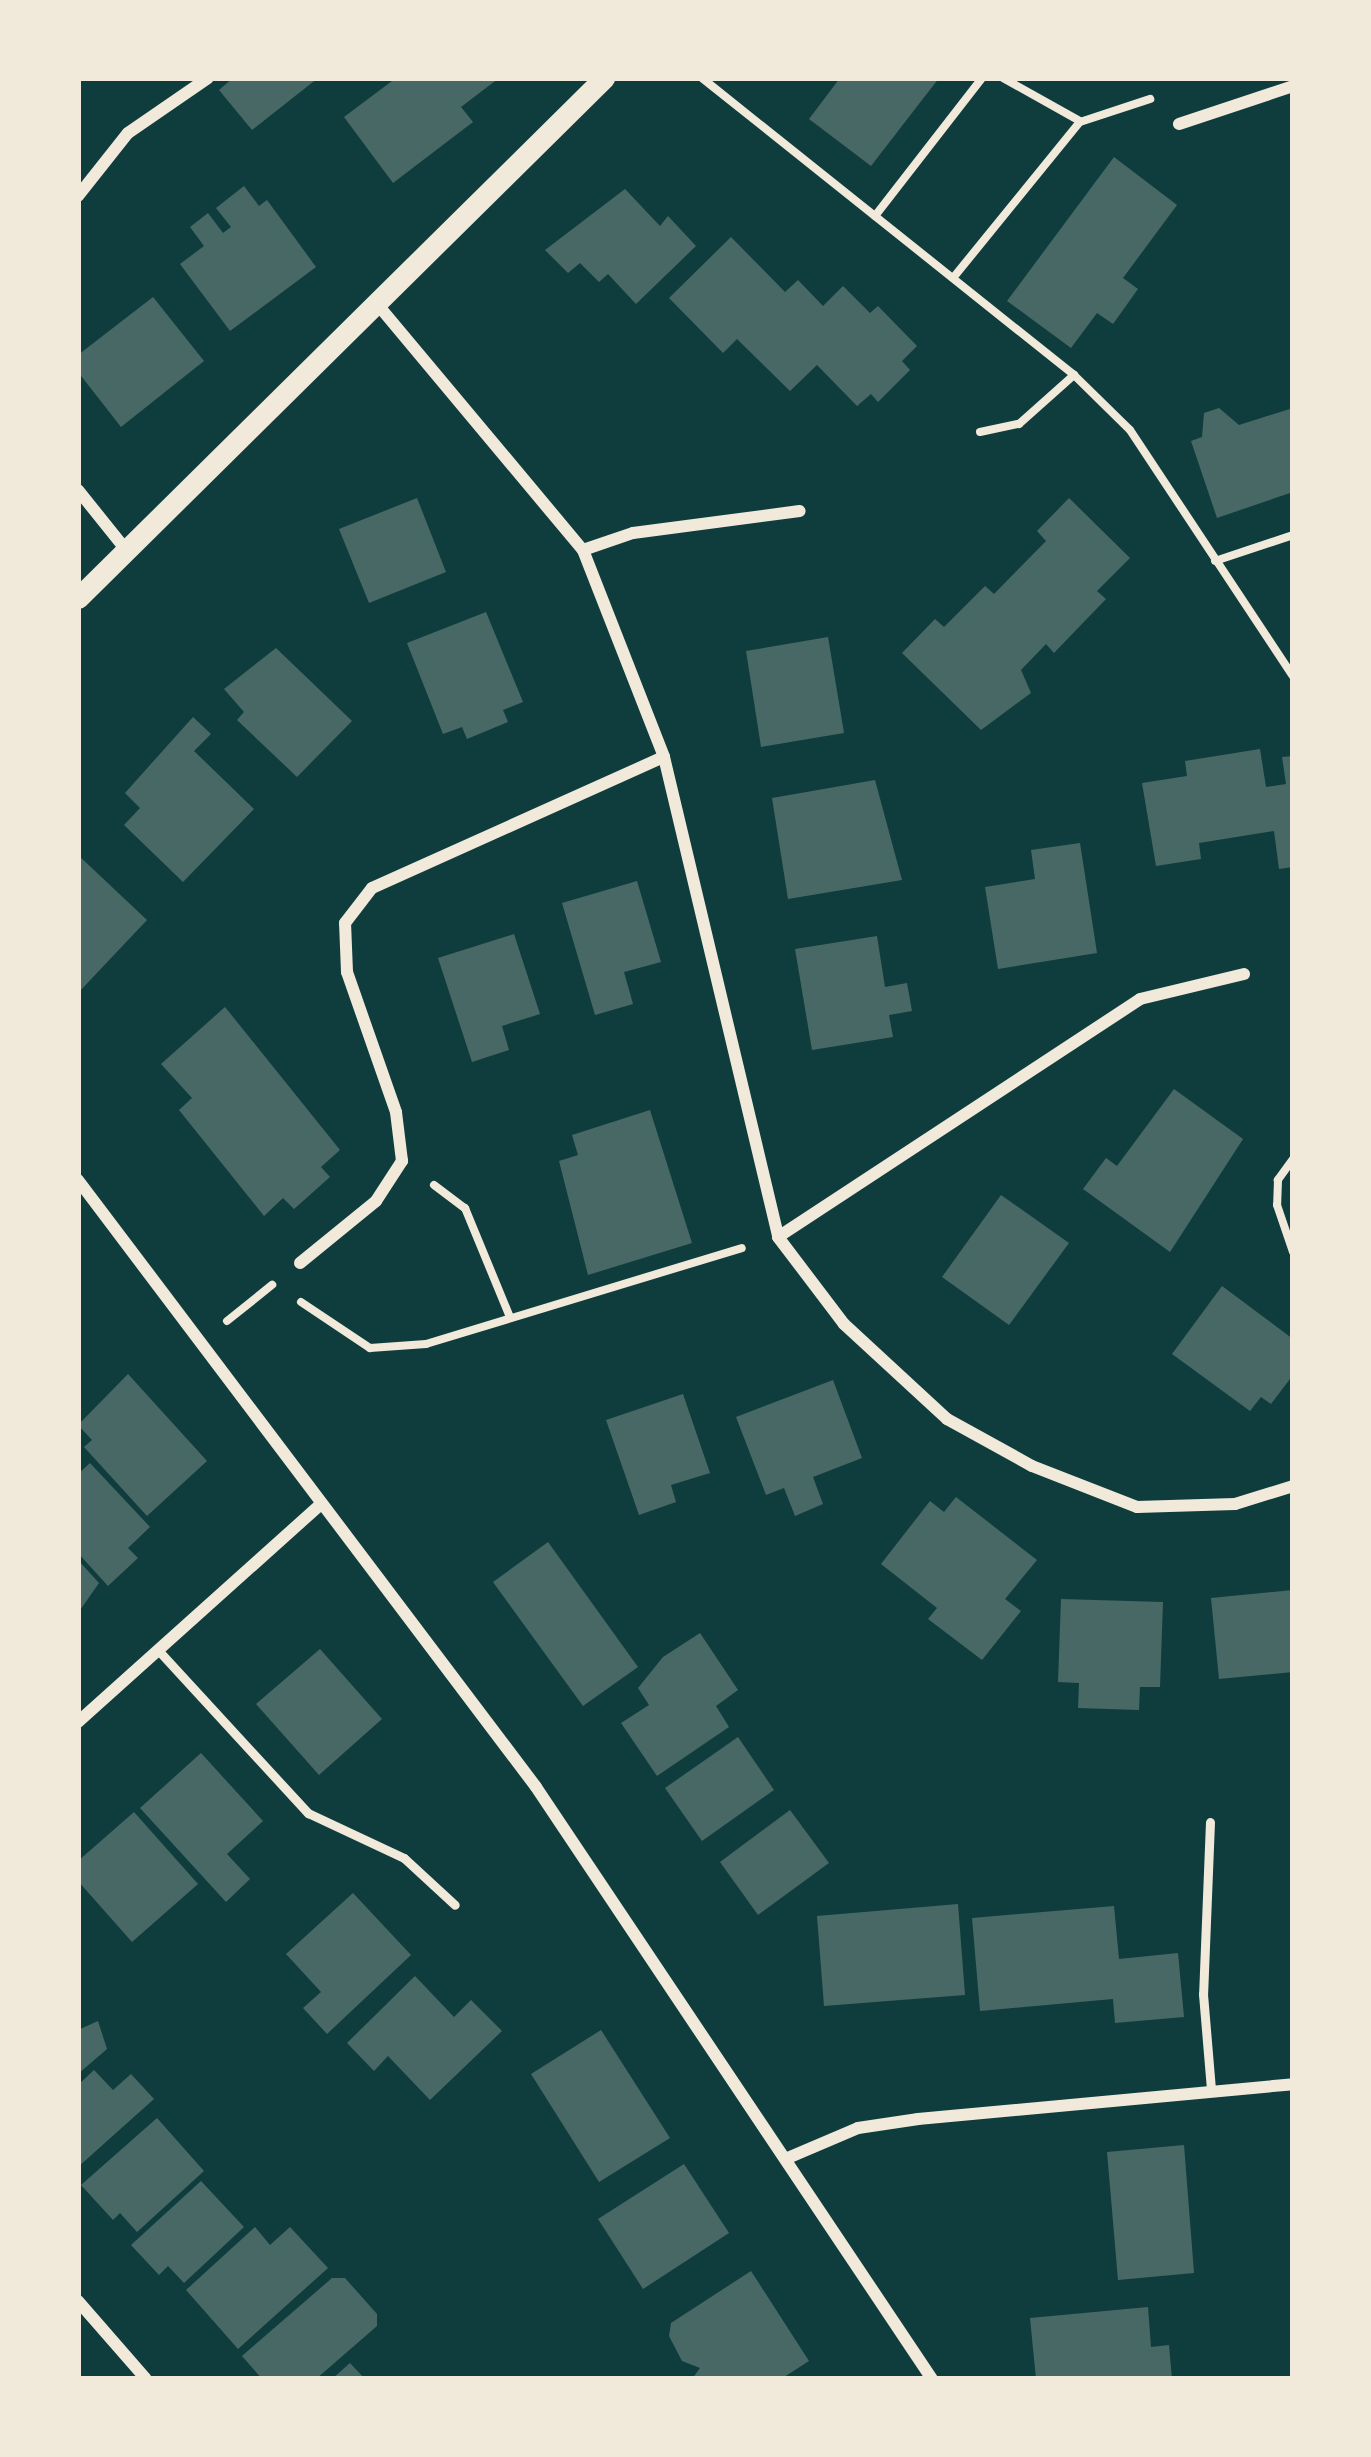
<!DOCTYPE html>
<style>
body{margin:0}
#map{position:relative;width:1371px;height:2457px;overflow:hidden;background:#0f3d3e;font-family:"IBM Plex Sans",sans-serif}
div>[style]{position:absolute}
[style*='--x']{left:calc(var(--x)*1px);top:calc(var(--y)*1px);width:calc(var(--w)*1px);rotate:calc(var(--a)*1deg)}
.building>*{inset:0;background:#486865}
.path>*{height:8px;margin:-4px;padding:0 4px;transform-origin:4px;border-radius:4px;background:#f1e9da}
.service>*{height:9px;margin:-4.5px;padding:0 4.5px;transform-origin:4.5px;border-radius:4.5px;background:#f1e9da}
.minor>*{height:12px;margin:-6px;padding:0 6px;transform-origin:6px;border-radius:6px;background:#f1e9da}
.tertiary>*{height:21px;margin:-10.5px;padding:0 10.5px;transform-origin:10.5px;border-radius:10.5px;background:#f1e9da}
span{translate:-50% -50%;white-space:nowrap;text-align:center;line-height:1.15;-webkit-text-stroke:12px #f1e9da;paint-order:stroke}
.frame{position:absolute;inset:0;border:81px solid #f1e9da;pointer-events:none}
</style>
<div id="map">
<div class="building">
<div style="clip-path:polygon(233px 78px,318px 78px,252px 130px,219px 90px)"></div>
<div style="clip-path:polygon(396px 78px,499px 78px,461px 107px,473px 122px,393px 183px,344px 117px)"></div>
<div style="clip-path:polygon(840px 78px,939px 78px,871px 166px,809px 119px)"></div>
<div style="clip-path:polygon(1114px 157px,1177px 205px,1123px 278px,1138px 289px,1113px 324px,1097px 313px,1071px 348px,1007px 301px)"></div>
<div style="clip-path:polygon(244px 186px,259px 206px,267px 200px,316px 267px,230px 331px,180px 264px,204px 246px,190px 227px,208px 213px,223px 233px,231px 227px,216px 208px)"></div>
<div style="clip-path:polygon(625px 189px,660px 226px,668px 216px,696px 246px,636px 304px,608px 274px,599px 282px,580px 263px,568px 273px,545px 250px)"></div>
<div style="clip-path:polygon(731px 237px,785px 292px,798px 280px,823px 306px,843px 286px,870px 313px,878px 306px,917px 346px,902px 361px,910px 370px,878px 402px,871px 394px,857px 406px,817px 365px,790px 391px,737px 339px,723px 353px,669px 298px)"></div>
<div style="clip-path:polygon(153px 297px,204px 361px,121px 427px,78px 372px,78px 355px)"></div>
<div style="clip-path:polygon(1219px 408px,1239px 425px,1293px 408px,1293px 492px,1217px 518px,1191px 441px,1202px 437px,1204px 413px)"></div>
<div style="clip-path:polygon(417px 498px,446px 572px,369px 603px,339px 529px)"></div>
<div style="clip-path:polygon(1069px 498px,1130px 558px,1097px 591px,1106px 599px,1078px 628px,1054px 653px,1046px 644px,1021px 670px,1031px 693px,981px 730px,902px 653px,935px 619px,944px 627px,985px 586px,994px 594px,1046px 541px,1037px 531px)"></div>
<div style="clip-path:polygon(486px 612px,523px 702px,503px 710px,508px 722px,467px 739px,462px 727px,443px 734px,407px 643px)"></div>
<div style="clip-path:polygon(828px 637px,844px 733px,761px 747px,746px 651px)"></div>
<div style="clip-path:polygon(276px 648px,352px 721px,297px 777px,237px 720px,244px 712px,224px 689px)"></div>
<div style="clip-path:polygon(193px 717px,211px 734px,194px 751px,254px 809px,183px 882px,124px 825px,140px 808px,125px 793px)"></div>
<div style="clip-path:polygon(1260px 749px,1266px 787px,1286px 784px,1282px 757px,1293px 756px,1293px 867px,1279px 869px,1274px 831px,1199px 843px,1201px 859px,1156px 866px,1142px 783px,1187px 776px,1185px 761px)"></div>
<div style="clip-path:polygon(875px 780px,902px 880px,788px 899px,772px 798px)"></div>
<div style="clip-path:polygon(1080px 843px,1097px 953px,998px 969px,985px 887px,1035px 879px,1031px 850px)"></div>
<div style="clip-path:polygon(78px 855px,147px 920px,78px 993px)"></div>
<div style="clip-path:polygon(637px 881px,661px 962px,624px 972px,633px 1004px,595px 1015px,562px 903px)"></div>
<div style="clip-path:polygon(514px 934px,540px 1014px,502px 1026px,509px 1050px,472px 1062px,438px 958px)"></div>
<div style="clip-path:polygon(877px 936px,885px 987px,907px 983px,912px 1011px,889px 1015px,893px 1037px,812px 1050px,795px 949px)"></div>
<div style="clip-path:polygon(225px 1007px,340px 1150px,321px 1167px,330px 1177px,294px 1209px,283px 1198px,264px 1216px,179px 1110px,192px 1098px,161px 1064px)"></div>
<div style="clip-path:polygon(1174px 1089px,1243px 1139px,1170px 1252px,1083px 1189px,1106px 1158px,1117px 1166px)"></div>
<div style="clip-path:polygon(650px 1110px,692px 1243px,588px 1275px,559px 1161px,578px 1155px,572px 1135px)"></div>
<div style="clip-path:polygon(1001px 1195px,1069px 1243px,1009px 1325px,942px 1277px)"></div>
<div style="clip-path:polygon(1222px 1286px,1293px 1339px,1293px 1375px,1271px 1404px,1261px 1397px,1250px 1411px,1172px 1354px)"></div>
<div style="clip-path:polygon(128px 1374px,207px 1461px,147px 1516px,84px 1447px,92px 1440px,78px 1425px)"></div>
<div style="clip-path:polygon(833px 1380px,862px 1458px,813px 1477px,823px 1504px,795px 1516px,784px 1488px,766px 1495px,736px 1417px)"></div>
<div style="clip-path:polygon(683px 1394px,710px 1473px,671px 1485px,676px 1502px,639px 1515px,606px 1420px)"></div>
<div style="clip-path:polygon(90px 1463px,150px 1527px,128px 1548px,138px 1558px,108px 1586px,78px 1553px,78px 1474px)"></div>
<div style="clip-path:polygon(956px 1497px,1037px 1560px,1005px 1599px,1021px 1611px,982px 1660px,928px 1619px,937px 1608px,881px 1564px,930px 1501px,944px 1512px)"></div>
<div style="clip-path:polygon(548px 1542px,638px 1667px,583px 1706px,493px 1582px)"></div>
<div style="clip-path:polygon(78px 1560px,99px 1583px,78px 1613px)"></div>
<div style="clip-path:polygon(1293px 1590px,1293px 1672px,1219px 1679px,1211px 1598px)"></div>
<div style="clip-path:polygon(1061px 1599px,1163px 1602px,1160px 1687px,1140px 1687px,1139px 1710px,1078px 1708px,1079px 1683px,1058px 1682px)"></div>
<div style="clip-path:polygon(700px 1633px,738px 1690px,716px 1706px,729px 1727px,657px 1776px,621px 1723px,649px 1705px,638px 1688px,663px 1657px)"></div>
<div style="clip-path:polygon(320px 1649px,382px 1719px,319px 1775px,256px 1704px)"></div>
<div style="clip-path:polygon(738px 1737px,774px 1790px,702px 1841px,665px 1788px)"></div>
<div style="clip-path:polygon(201px 1753px,263px 1821px,227px 1854px,250px 1879px,226px 1902px,140px 1808px)"></div>
<div style="clip-path:polygon(790px 1810px,829px 1863px,758px 1915px,720px 1862px)"></div>
<div style="clip-path:polygon(134px 1812px,198px 1884px,132px 1942px,78px 1881px,78px 1861px)"></div>
<div style="clip-path:polygon(353px 1893px,411px 1955px,327px 2034px,303px 2008px,321px 1992px,286px 1954px)"></div>
<div style="clip-path:polygon(958px 1904px,965px 1995px,824px 2006px,817px 1916px)"></div>
<div style="clip-path:polygon(1114px 1906px,1119px 1959px,1178px 1953px,1184px 2017px,1115px 2023px,1113px 1999px,980px 2011px,972px 1918px)"></div>
<div style="clip-path:polygon(415px 1976px,454px 2017px,471px 2000px,502px 2031px,430px 2100px,388px 2056px,374px 2071px,347px 2043px)"></div>
<div style="clip-path:polygon(98px 2021px,107px 2049px,78px 2074px,78px 2030px)"></div>
<div style="clip-path:polygon(601px 2030px,670px 2138px,599px 2182px,531px 2074px)"></div>
<div style="clip-path:polygon(94px 2070px,113px 2090px,131px 2074px,154px 2099px,78px 2167px,78px 2085px)"></div>
<div style="clip-path:polygon(157px 2118px,204px 2171px,137px 2232px,120px 2213px,113px 2220px,81px 2185px)"></div>
<div style="clip-path:polygon(1184px 2145px,1194px 2273px,1118px 2280px,1107px 2152px)"></div>
<div style="clip-path:polygon(684px 2164px,729px 2233px,643px 2289px,598px 2219px)"></div>
<div style="clip-path:polygon(201px 2181px,244px 2227px,184px 2283px,168px 2266px,159px 2275px,131px 2245px)"></div>
<div style="clip-path:polygon(255px 2227px,270px 2245px,290px 2227px,328px 2268px,238px 2349px,186px 2290px)"></div>
<div style="clip-path:polygon(751px 2271px,809px 2361px,781px 2379px,692px 2379px,700px 2368px,682px 2361px,669px 2336px,671px 2323px)"></div>
<div style="clip-path:polygon(332px 2278px,345px 2278px,377px 2314px,377px 2326px,316px 2379px,262px 2379px,242px 2356px)"></div>
<div style="clip-path:polygon(1148px 2307px,1151px 2347px,1169px 2345px,1172px 2379px,1036px 2379px,1030px 2318px)"></div>
<div style="clip-path:polygon(350px 2363px,365px 2379px,332px 2379px)"></div>
</div>
<div class="path">
<div style="--x:702;--y:78;--w:476;--a:38.6"></div>
<div style="--x:1074;--y:375;--w:78;--a:44.5"></div>
<div style="--x:1130;--y:430;--w:295;--a:56.5"></div>
<div style="--x:1003;--y:78;--w:88;--a:29.2"></div>
<div style="--x:875;--y:216;--w:175;--a:-52.2"></div>
<div style="--x:953;--y:278;--w:201;--a:-50.9"></div>
<div style="--x:1080;--y:122;--w:74;--a:-18.2"></div>
<div style="--x:980;--y:432;--w:40;--a:-12"></div>
<div style="--x:1019;--y:424;--w:74;--a:-41.7"></div>
<div style="--x:1215;--y:561;--w:82;--a:-18.4"></div>
<div style="--x:1293;--y:1159;--w:26;--a:126"></div>
<div style="--x:1278;--y:1180;--w:25;--a:92"></div>
<div style="--x:1277;--y:1205;--w:50;--a:71.2"></div>
<div style="--x:434;--y:1185;--w:39;--a:37"></div>
<div style="--x:465;--y:1208;--w:116;--a:67.6"></div>
<div style="--x:301;--y:1302;--w:83;--a:33.7"></div>
<div style="--x:370;--y:1348;--w:56;--a:-4.1"></div>
<div style="--x:426;--y:1344;--w:330;--a:-16.9"></div>
<div style="--x:227;--y:1321;--w:58;--a:-38.7"></div>
</div>
<div class="service">
<div style="--x:158;--y:1650;--w:222;--a:47.4"></div>
<div style="--x:308;--y:1813;--w:106;--a:25.1"></div>
<div style="--x:404;--y:1858;--w:69;--a:42.7"></div>
<div style="--x:1210;--y:1822;--w:172;--a:92.3"></div>
<div style="--x:1203;--y:1994;--w:96;--a:85.2"></div>
</div>
<div class="minor">
<div style="--x:1179;--y:124;--w:120;--a:-18.4"></div>
<div style="--x:78;--y:196;--w:80;--a:-51.6"></div>
<div style="--x:128;--y:133;--w:97;--a:-34.5"></div>
<div style="--x:378;--y:305;--w:319;--a:50.1"></div>
<div style="--x:583;--y:550;--w:222;--a:68.6"></div>
<div style="--x:664;--y:757;--w:493;--a:76.6"></div>
<div style="--x:778;--y:1237;--w:109;--a:52.8"></div>
<div style="--x:844;--y:1324;--w:140;--a:42.7"></div>
<div style="--x:947;--y:1419;--w:97;--a:28.9"></div>
<div style="--x:1032;--y:1466;--w:113;--a:21.3"></div>
<div style="--x:1137;--y:1507;--w:98;--a:-1.8"></div>
<div style="--x:1235;--y:1504;--w:61;--a:-17.2"></div>
<div style="--x:78;--y:490;--w:77;--a:51.3"></div>
<div style="--x:583;--y:550;--w:53;--a:-18.8"></div>
<div style="--x:633;--y:533;--w:168;--a:-7.5"></div>
<div style="--x:78;--y:1180;--w:760;--a:52.96"></div>
<div style="--x:536;--y:1787;--w:712;--a:56.22"></div>
<div style="--x:778;--y:1237;--w:433;--a:-33.3"></div>
<div style="--x:1140;--y:999;--w:107;--a:-13.5"></div>
<div style="--x:300;--y:1263;--w:98;--a:-39.2"></div>
<div style="--x:376;--y:1201;--w:48;--a:-57"></div>
<div style="--x:402;--y:1161;--w:49;--a:-97"></div>
<div style="--x:396;--y:1112;--w:148;--a:-109.3"></div>
<div style="--x:347;--y:972;--w:49;--a:-92.3"></div>
<div style="--x:345;--y:923;--w:44;--a:-52.4"></div>
<div style="--x:372;--y:888;--w:320;--a:-24.2"></div>
<div style="--x:78;--y:1722;--w:325;--a:-41.9"></div>
<div style="--x:790;--y:2157;--w:74;--a:-23.1"></div>
<div style="--x:858;--y:2128;--w:61;--a:-8.5"></div>
<div style="--x:918;--y:2119;--w:377;--a:-5.3"></div>
<div style="--x:78;--y:2301;--w:103;--a:48.9"></div>
</div>
<div class="tertiary">
<div style="--x:78;--y:598;--w:740;--a:-44.67"></div>
</div>
<div class="frame"></div>
</div>
